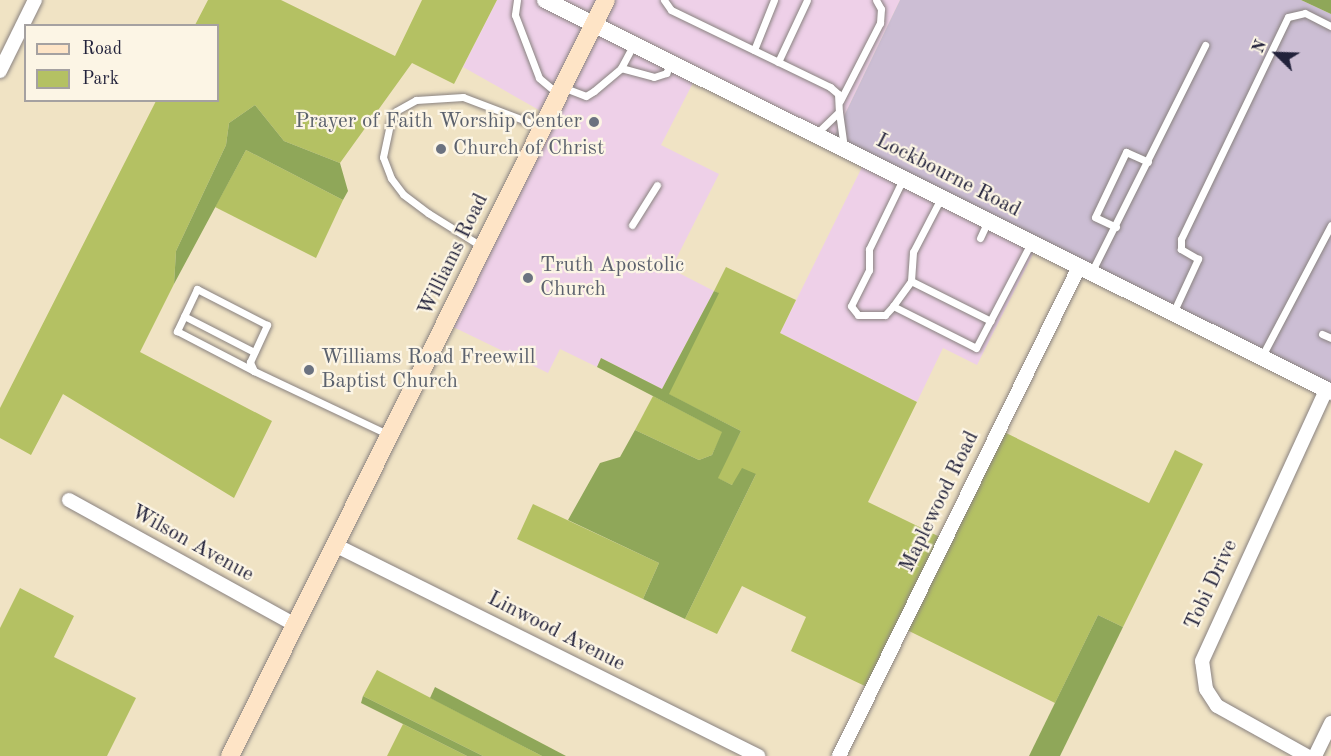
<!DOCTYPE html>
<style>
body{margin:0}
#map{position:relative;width:1331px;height:756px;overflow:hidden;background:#f0e3c4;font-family:"Old Standard TT",serif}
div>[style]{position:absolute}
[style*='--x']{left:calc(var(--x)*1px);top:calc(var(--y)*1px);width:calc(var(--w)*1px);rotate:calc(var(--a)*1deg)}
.built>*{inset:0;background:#eed0e8}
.industrial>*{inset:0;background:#ccbed4}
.green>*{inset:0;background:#b4c163}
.forest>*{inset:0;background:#8fa759}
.roads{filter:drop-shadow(0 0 2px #898280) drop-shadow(0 0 2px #898280)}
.service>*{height:7px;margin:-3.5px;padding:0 3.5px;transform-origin:3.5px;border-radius:3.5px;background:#fff}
.minor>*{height:14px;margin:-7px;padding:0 7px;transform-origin:7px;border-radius:7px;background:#fff}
.tertiary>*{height:16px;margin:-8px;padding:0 8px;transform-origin:8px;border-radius:8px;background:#fff}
.secondary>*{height:18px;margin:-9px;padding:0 9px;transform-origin:9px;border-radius:9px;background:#fee4c6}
.dots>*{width:16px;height:16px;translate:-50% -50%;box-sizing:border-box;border:3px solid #fcf5e5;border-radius:50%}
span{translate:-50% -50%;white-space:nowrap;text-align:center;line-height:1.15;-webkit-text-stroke:4.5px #fcf5e5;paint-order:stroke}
.worship-label{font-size:21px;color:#5b616d}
.right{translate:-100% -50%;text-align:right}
.left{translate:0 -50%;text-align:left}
.street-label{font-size:21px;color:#22223b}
.legend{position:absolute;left:24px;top:24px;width:195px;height:78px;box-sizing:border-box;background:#fcf5e5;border:2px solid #a5a1a1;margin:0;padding:8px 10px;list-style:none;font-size:18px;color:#22223b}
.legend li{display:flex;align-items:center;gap:12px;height:30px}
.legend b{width:30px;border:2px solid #a5a1a1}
.north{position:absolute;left:1247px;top:24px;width:60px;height:60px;-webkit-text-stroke:4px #fcf5e5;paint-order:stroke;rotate:293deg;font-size:16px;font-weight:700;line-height:24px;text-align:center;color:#22223b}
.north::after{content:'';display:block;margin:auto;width:21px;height:27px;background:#22223b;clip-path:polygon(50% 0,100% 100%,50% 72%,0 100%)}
</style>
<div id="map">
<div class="built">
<div style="clip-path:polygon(497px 0,900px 0,831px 143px,696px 77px,661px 145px,719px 174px,671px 269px,714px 291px,662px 389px,601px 358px,597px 367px,560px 349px,548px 373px,443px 322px,546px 114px,463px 67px)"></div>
<div style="clip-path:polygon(866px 159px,1037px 246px,977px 365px,943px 348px,917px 402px,780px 333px)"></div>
</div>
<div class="industrial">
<div style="clip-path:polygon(900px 0,1301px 0,1331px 14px,1331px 394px,831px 143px)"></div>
</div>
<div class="green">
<div style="clip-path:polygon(208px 0,281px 0,395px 56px,422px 0,497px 0,454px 84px,412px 63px,340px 163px,284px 141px,255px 105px,229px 123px,226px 145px,176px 251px,174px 284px,140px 352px,272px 421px,234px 498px,63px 394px,31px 455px,0 438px,0 408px,156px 101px,218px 100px,218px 26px,195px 25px)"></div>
<div style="clip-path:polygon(246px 150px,343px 200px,316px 258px,215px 207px)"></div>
<div style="clip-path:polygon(726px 267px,796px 300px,780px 333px,917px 402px,868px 502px,940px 537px,867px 687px,791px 651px,806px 617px,742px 586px,717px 634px,685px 619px,756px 474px,732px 485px,717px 478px,741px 431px,668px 394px,718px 293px,714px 291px)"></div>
<div style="clip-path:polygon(653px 396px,723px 432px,712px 455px,699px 460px,635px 430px)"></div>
<div style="clip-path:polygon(1004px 432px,1149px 503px,1175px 450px,1203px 464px,1123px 627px,1098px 615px,1055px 703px,907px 630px)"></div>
<div style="clip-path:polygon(533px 504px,659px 563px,643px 599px,517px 539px)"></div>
<div style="clip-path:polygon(20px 588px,74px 616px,54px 657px,136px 698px,107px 756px,0 756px,0 628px)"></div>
<div style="clip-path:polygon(377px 670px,542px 756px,483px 756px,363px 696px)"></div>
<div style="clip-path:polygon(403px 724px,467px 756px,387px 756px)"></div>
</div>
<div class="forest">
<div style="clip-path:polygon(1301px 0,1331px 0,1331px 14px)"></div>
<div style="clip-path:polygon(255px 105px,284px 141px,340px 163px,348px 191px,343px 200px,246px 150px,174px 284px,176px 251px,226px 145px,229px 123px)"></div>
<div style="clip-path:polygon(714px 291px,719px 293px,669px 394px,741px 431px,718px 478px,732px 485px,742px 468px,756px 474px,685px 619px,643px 599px,659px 563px,568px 520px,600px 463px,620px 457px,635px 430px,699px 460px,712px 455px,722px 432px,597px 367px,601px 358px,662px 389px)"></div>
<div style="clip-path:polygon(1098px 615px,1123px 627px,1060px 756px,1029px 756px)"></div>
<div style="clip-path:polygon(435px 687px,566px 756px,542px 756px,430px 698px)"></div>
<div style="clip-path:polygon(363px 696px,483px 756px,467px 756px,361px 703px)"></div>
</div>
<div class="roads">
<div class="service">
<div style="--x:517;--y:0;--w:15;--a:98"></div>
<div style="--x:515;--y:15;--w:67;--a:69.1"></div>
<div style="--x:539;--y:78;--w:23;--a:40"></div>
<div style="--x:664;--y:0;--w:12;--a:55"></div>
<div style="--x:671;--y:10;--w:177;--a:25.8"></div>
<div style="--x:830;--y:87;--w:11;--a:41"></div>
<div style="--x:838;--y:94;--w:18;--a:87"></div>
<div style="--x:754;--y:50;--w:54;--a:-68.2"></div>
<div style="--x:778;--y:62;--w:68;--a:-64.9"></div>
<div style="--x:621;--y:68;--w:34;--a:15"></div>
<div style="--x:654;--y:77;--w:13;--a:-18"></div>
<div style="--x:666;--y:73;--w:10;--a:-61"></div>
<div style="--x:565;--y:88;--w:22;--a:21"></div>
<div style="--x:586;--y:96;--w:9;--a:-32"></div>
<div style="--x:594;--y:91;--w:35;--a:-40"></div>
<div style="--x:621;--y:68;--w:26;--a:-62"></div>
<div style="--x:840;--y:101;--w:88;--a:-62.9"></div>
<div style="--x:880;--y:23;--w:14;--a:-86"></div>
<div style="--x:881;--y:9;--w:10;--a:-119"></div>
<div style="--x:815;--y:135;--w:33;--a:-44"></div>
<div style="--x:839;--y:112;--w:35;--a:82"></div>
<div style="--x:903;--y:179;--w:78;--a:115.9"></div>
<div style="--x:869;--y:249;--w:21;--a:90"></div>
<div style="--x:869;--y:270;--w:40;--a:116.6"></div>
<div style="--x:851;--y:306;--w:11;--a:52"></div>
<div style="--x:858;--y:315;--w:27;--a:0"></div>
<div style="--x:885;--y:315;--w:12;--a:-48"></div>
<div style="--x:893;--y:306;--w:31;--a:-54"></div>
<div style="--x:911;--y:281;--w:29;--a:-86"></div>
<div style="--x:913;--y:252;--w:61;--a:-62.6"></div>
<div style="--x:632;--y:225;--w:47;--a:-58"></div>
<div style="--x:1116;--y:227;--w:23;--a:-155"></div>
<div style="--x:1095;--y:217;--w:72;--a:-64.5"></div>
<div style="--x:1126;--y:152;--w:24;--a:24"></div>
<div style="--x:980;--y:238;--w:19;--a:-65"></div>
<div style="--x:481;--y:246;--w:62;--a:-148.1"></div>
<div style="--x:428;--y:213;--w:31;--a:-143"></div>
<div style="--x:403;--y:194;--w:20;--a:-127"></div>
<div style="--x:391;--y:178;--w:22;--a:-111"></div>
<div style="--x:383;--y:157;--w:34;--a:-78"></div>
<div style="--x:390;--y:124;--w:14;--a:-65"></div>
<div style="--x:396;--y:111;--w:23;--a:-29"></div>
<div style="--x:416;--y:100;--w:47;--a:-3.7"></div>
<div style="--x:463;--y:97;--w:85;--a:20.8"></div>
<div style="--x:1091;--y:273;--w:255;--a:-63.4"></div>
<div style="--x:911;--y:281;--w:89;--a:26.6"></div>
<div style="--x:893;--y:306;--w:93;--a:26.8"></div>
<div style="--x:976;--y:348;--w:119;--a:-62.4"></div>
<div style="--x:1173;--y:313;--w:60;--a:-65.2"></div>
<div style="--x:1198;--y:259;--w:20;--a:-150"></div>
<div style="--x:1181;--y:249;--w:10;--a:-90"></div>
<div style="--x:1181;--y:239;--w:246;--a:-64.3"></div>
<div style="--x:1288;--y:17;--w:17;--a:-13"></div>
<div style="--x:1305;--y:13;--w:29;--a:27"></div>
<div style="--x:184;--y:316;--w:79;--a:27.2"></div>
<div style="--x:1322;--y:334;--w:10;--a:24"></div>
<div style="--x:1262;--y:356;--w:148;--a:-62.2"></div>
<div style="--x:254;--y:371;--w:10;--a:-114"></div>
<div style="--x:250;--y:362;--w:41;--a:-65.3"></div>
<div style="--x:267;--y:325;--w:79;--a:-152.8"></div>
<div style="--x:197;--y:289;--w:47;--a:115.5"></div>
<div style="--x:177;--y:331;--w:87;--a:27.5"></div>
<div style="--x:254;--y:371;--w:147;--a:25.3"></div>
</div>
<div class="minor">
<div style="--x:0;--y:71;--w:79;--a:-63.8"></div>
<div style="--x:69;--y:500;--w:258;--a:28.9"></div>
<div style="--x:335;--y:545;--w:473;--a:26.5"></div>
<div style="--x:839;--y:756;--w:545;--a:-63.86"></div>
<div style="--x:1307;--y:756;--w:103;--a:-150.9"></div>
<div style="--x:1217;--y:706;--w:20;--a:-123"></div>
<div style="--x:1206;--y:689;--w:28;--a:-98"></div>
<div style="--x:1202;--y:661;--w:298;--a:-65.4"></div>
<div style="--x:1315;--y:756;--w:37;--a:-64"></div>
</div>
<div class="tertiary">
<div style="--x:545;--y:0;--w:878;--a:26.51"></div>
</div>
<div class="secondary">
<div style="--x:230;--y:756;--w:844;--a:-63.56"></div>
</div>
</div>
<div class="dots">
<div style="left:594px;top:122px;background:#6b7280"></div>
<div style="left:441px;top:149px;background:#6b7280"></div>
<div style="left:528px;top:278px;background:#6b7280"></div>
<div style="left:309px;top:370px;background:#6b7280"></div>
</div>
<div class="worship-label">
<span class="right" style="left:582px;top:122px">Prayer of Faith Worship Center</span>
<span class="left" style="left:453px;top:149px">Church of Christ</span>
<span class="left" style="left:540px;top:278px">Truth Apostolic<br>Church</span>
<span class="left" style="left:321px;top:370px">Williams Road Freewill<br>Baptist Church</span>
</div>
<div class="street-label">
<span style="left:948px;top:176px;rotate:27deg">Lockbourne Road</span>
<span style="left:454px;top:255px;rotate:-64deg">Williams Road</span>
<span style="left:940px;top:502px;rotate:-64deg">Maplewood Road</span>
<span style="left:192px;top:544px;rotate:29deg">Wilson Avenue</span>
<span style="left:1212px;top:585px;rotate:-65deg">Tobi Drive</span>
<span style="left:556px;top:632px;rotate:27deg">Linwood Avenue</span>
</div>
<ul class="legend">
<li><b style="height:8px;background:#fee4c6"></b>Road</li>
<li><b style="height:16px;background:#b4c163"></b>Park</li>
</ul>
<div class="north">N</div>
</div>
